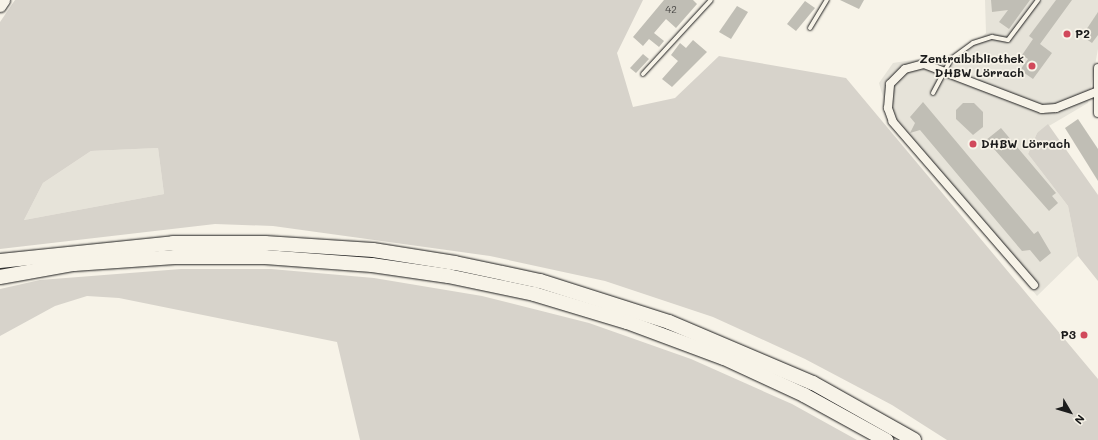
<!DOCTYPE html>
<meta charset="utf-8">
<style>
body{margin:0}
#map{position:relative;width:1098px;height:440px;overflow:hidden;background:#f7f3e8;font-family:Mali,sans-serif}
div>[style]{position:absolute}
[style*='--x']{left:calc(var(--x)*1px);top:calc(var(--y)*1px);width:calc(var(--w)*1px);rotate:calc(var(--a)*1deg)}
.built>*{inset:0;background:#e6e3d9}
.green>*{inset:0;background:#d7d3cb}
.building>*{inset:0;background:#c0beb5}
.roads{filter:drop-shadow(0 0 1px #1c1c1c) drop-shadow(0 0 1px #1c1c1c)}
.lane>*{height:4px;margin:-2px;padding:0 2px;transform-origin:2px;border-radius:2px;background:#f7f3e8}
.street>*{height:8px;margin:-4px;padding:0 4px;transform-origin:4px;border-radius:4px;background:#f7f3e8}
.secondary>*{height:11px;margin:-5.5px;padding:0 5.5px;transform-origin:5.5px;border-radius:5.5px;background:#f7f3e8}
.highway>*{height:14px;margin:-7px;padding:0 7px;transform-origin:7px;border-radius:7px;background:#f7f3e8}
.dots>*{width:11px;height:11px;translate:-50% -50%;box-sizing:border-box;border:2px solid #f7f3e8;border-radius:50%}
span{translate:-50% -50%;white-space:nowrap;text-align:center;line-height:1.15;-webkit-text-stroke:3.5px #f7f3e8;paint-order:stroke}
.number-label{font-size:10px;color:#454442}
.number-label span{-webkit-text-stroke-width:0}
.poi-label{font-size:12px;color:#1c1c1c;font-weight:700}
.left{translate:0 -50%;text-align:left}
.right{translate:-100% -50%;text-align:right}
.north{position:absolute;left:1050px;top:392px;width:40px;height:40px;-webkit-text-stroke:3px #f7f3e8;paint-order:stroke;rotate:128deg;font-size:11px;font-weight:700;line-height:16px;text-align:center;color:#1c1c1c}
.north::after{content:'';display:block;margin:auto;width:14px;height:18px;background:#1c1c1c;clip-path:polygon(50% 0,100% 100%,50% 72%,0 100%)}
</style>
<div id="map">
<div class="built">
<div style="clip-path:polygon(985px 0,1098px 0,1098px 49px,1088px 103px,1037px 133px,1028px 154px,1068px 206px,1078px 256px,1037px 296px,887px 111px,879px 83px,893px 63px,919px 59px,956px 63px,986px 33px)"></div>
<div style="clip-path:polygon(158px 148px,164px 194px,24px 220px,43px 183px,91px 151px)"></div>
</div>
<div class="green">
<div style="clip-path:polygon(evenodd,15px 0,643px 0,617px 53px,633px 107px,675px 98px,719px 56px,846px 78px,1098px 379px,1098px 440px,947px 440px,892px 405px,805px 359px,713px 317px,605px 281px,490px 256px,273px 226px,215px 224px,0 249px,0 22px,15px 0,158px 148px,164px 194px,24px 220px,43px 183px,91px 151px,158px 148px)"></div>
<div style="clip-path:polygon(1048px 124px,1098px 195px,1098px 281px,1078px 256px,1068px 206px,1028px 154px,1037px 133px)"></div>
<div style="clip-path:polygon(181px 269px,271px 269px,374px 278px,482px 296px,589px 323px,691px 359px,792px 404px,857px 440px,360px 440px,337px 342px,119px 298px,87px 296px,55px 306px,0 336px,0 289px,40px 280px)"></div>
</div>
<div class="building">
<div style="clip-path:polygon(664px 0,693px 0,697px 4px,676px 28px,666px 19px,654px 33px,664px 41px,659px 47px,649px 39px,643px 46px,633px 37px)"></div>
<div style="clip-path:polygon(840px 0,864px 0,859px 9px)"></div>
<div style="clip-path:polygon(991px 0,1030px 0,1009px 29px,999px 22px,1008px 10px,992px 12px)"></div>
<div style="clip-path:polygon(1056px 0,1072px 0,1040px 44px,1052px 53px,1033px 79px,1020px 70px,1028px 59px,1022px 55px,1033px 39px,1029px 36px)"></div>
<div style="clip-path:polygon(805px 1px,815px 8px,796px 31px,787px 24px)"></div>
<div style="clip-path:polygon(737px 6px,748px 12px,731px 39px,719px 32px)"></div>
<div style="clip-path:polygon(1098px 12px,1098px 35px,1092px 43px,1082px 36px)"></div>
<div style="clip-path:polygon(693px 40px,707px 52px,672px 87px,662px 79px,678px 61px,671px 55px,680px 43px,686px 48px)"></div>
<div style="clip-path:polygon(643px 54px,649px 59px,636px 73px,630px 68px)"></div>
<div style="clip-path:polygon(923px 102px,1034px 234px,1038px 231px,1051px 253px,1040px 262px,1030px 250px,1022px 251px,920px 130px,910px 133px,915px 123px,910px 117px)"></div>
<div style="clip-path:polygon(963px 103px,974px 103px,983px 112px,983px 127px,973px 135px,956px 119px,956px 110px)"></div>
<div style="clip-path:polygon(1078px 119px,1098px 149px,1098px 181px,1065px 128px)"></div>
<div style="clip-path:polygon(1001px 128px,1056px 193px,1052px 196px,1058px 203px,1049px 211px,986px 140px)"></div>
</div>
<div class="roads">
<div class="lane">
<div style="--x:810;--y:28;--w:33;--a:-59"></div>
<div style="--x:643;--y:74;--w:100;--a:-47.4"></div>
<div style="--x:933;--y:93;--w:38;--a:-62"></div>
<div style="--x:951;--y:59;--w:27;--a:-36"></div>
<div style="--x:973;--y:43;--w:20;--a:-18"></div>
<div style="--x:992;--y:37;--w:16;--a:11"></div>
<div style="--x:1008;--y:40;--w:50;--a:-53.1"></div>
</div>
<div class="street">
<div style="--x:1098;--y:68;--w:45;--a:90"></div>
<div style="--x:1034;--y:285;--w:216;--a:-130.9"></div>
<div style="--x:893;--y:122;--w:15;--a:-110"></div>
<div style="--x:888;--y:108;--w:24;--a:-85"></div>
<div style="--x:890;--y:84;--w:21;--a:-45"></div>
<div style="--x:905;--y:69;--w:20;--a:-15"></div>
<div style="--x:924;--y:64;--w:126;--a:20.9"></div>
<div style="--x:1042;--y:109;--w:14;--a:-4"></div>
<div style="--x:1056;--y:108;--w:43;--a:-21.8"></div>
</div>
<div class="secondary">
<div style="--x:0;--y:6;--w:7;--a:-56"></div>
</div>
<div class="highway">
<div style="--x:0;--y:261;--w:174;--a:-5.9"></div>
<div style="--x:173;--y:243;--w:92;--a:0"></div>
<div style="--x:265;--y:243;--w:108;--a:3.7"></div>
<div style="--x:373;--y:250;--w:83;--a:9"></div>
<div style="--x:455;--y:263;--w:87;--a:12"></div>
<div style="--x:540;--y:281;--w:135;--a:17.6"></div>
<div style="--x:669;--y:322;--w:156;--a:23"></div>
<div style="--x:813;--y:383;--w:116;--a:29.4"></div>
<div style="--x:0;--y:277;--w:75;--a:-10"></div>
<div style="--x:74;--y:264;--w:101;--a:-4"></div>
<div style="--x:175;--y:257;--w:90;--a:0"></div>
<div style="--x:265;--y:257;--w:107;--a:4.3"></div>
<div style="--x:372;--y:265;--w:77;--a:8.2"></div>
<div style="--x:448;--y:276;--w:88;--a:11.8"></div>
<div style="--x:534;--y:294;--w:97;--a:16.8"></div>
<div style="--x:627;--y:322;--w:103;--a:20.4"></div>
<div style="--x:724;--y:358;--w:88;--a:24.8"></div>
<div style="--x:804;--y:395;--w:94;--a:28.8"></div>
</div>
</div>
<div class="dots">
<div style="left:1067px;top:34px;background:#d1495b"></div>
<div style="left:1032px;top:66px;background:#d1495b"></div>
<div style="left:973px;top:144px;background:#d1495b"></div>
<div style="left:1084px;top:335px;background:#d1495b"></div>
</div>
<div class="number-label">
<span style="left:671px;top:10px">42</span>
</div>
<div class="poi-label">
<span class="left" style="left:1075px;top:34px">P2</span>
<span class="right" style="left:1024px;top:66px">Zentralbibliothek<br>DHBW Lörrach</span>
<span class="left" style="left:981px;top:144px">DHBW Lörrach</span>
<span class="right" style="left:1076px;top:335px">P3</span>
</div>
<div class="north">N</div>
</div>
